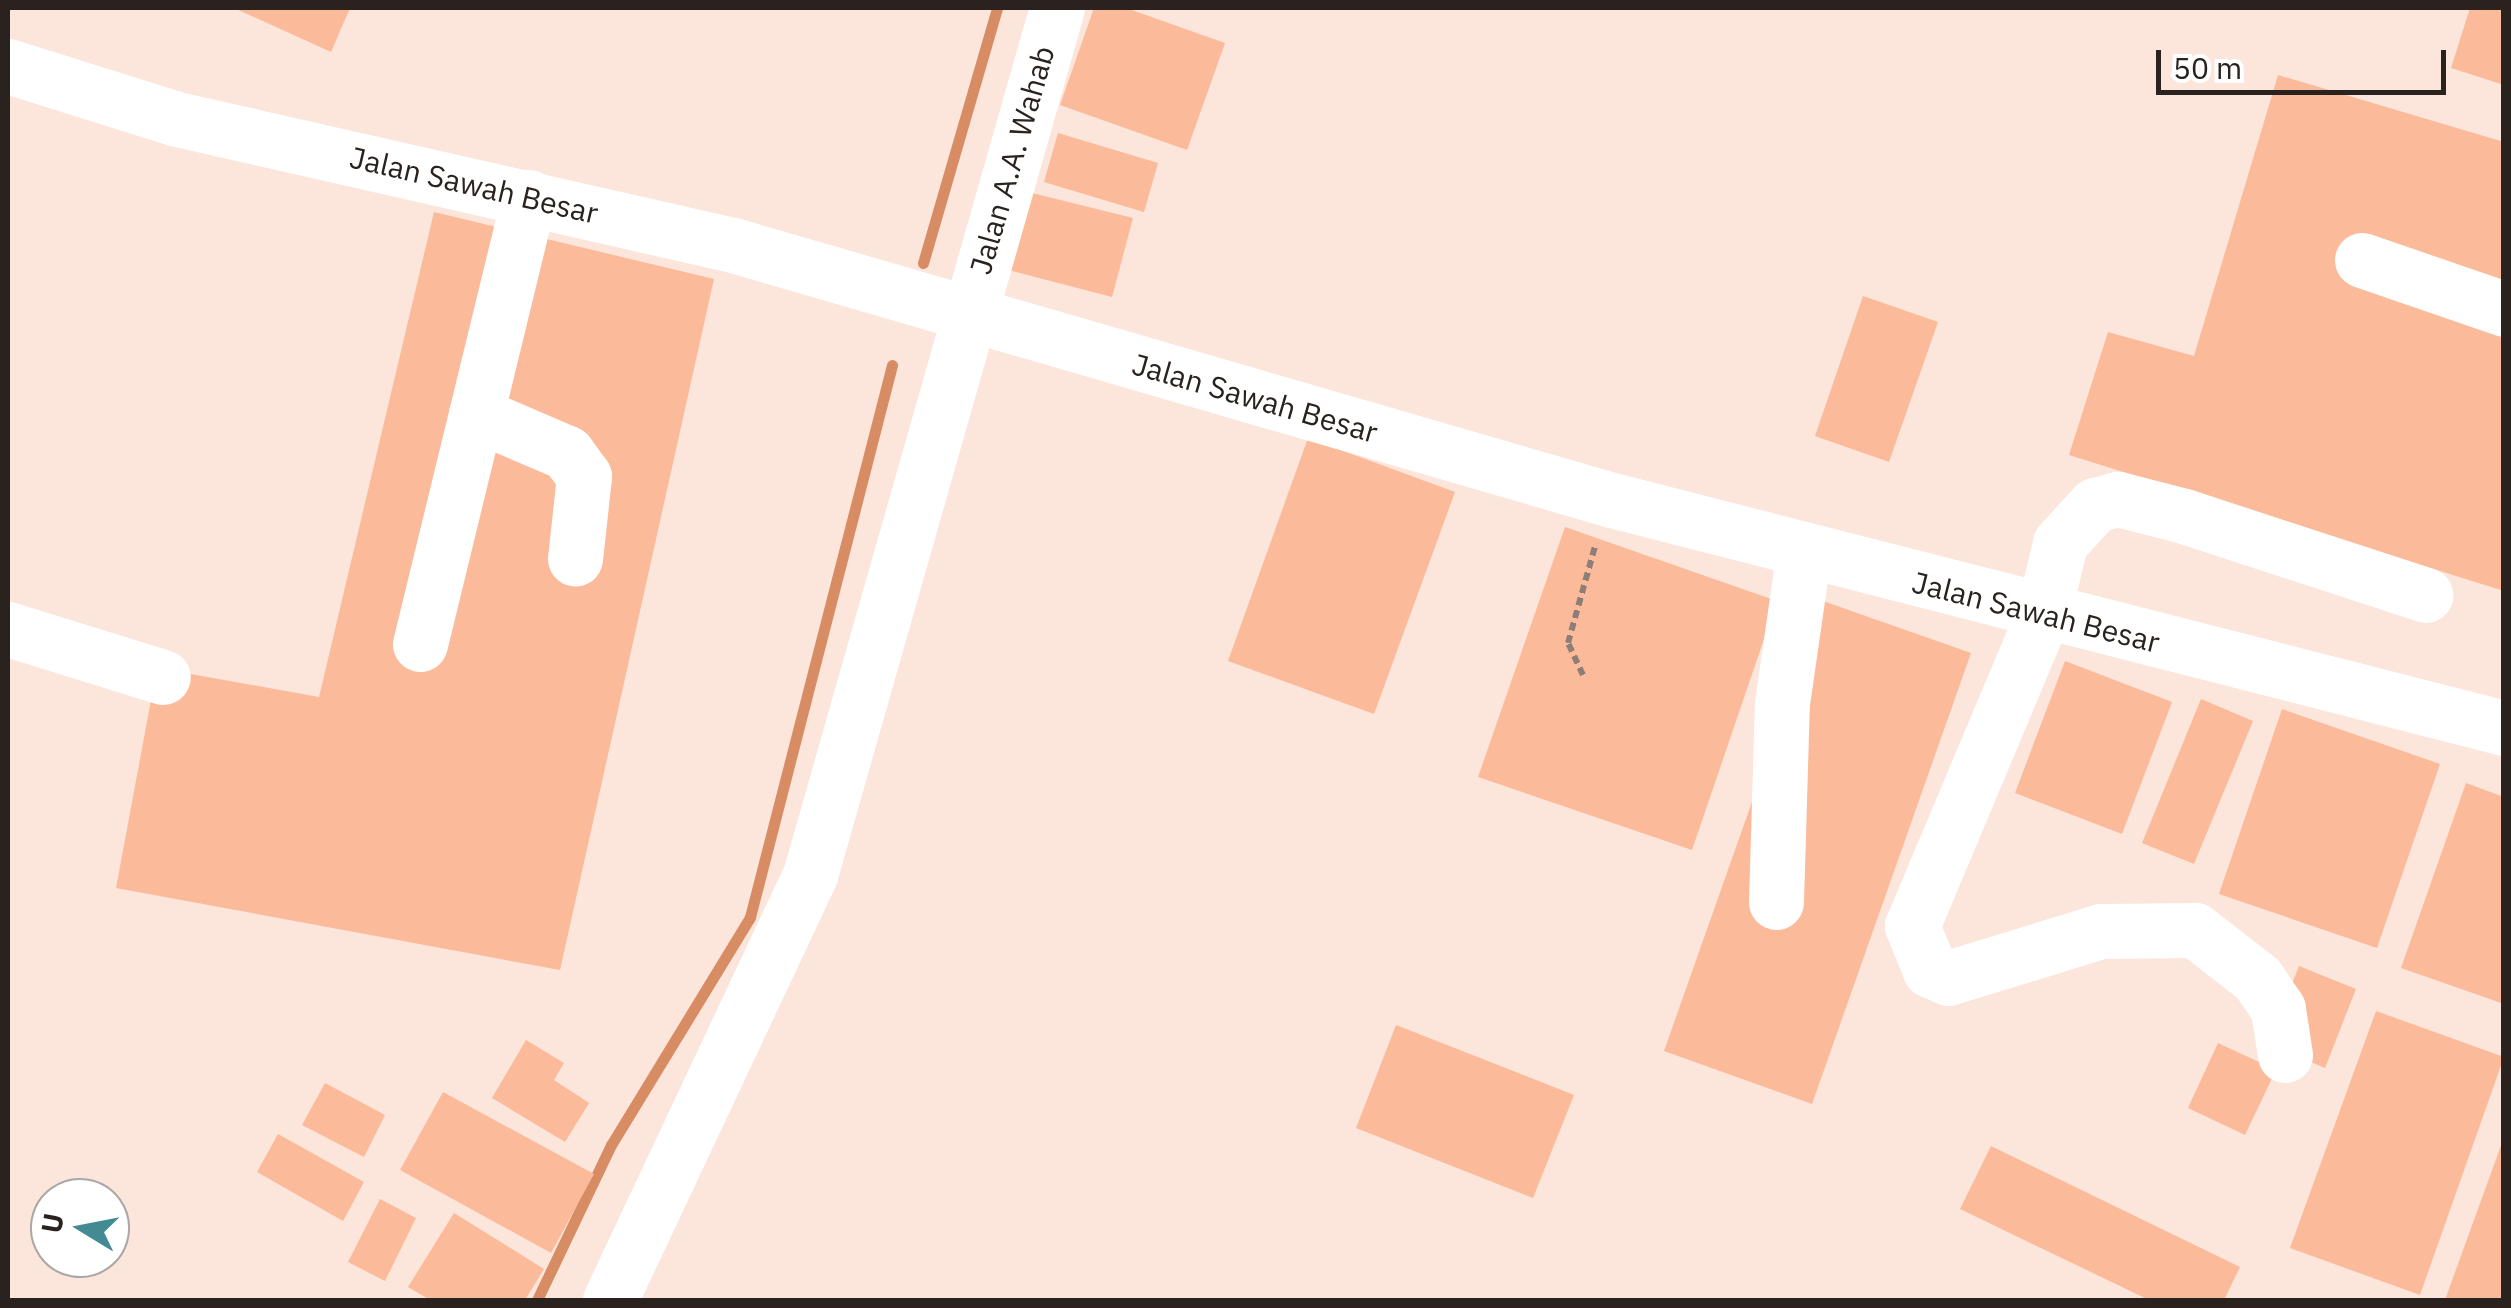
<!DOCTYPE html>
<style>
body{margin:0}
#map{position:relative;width:2511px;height:1308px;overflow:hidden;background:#fce5da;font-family:"IBM Plex Sans",sans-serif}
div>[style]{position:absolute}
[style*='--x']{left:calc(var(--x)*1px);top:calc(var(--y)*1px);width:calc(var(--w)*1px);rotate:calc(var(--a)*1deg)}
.stream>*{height:11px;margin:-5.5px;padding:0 5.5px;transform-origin:5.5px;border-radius:5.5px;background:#d88c63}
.building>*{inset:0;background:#fbba99}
.path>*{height:6px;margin-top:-3px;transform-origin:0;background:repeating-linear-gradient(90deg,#8d7e77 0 8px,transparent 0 13px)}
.minor>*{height:55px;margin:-27.5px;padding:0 27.5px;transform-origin:27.5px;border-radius:27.5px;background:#fff}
.major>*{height:55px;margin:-27.5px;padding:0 27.5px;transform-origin:27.5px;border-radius:27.5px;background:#fff}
span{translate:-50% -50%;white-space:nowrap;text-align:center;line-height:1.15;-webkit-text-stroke:8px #fff;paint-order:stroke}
.street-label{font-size:30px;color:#2a221e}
.frame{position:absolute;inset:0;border:10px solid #2a221e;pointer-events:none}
.north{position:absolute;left:30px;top:1178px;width:100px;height:100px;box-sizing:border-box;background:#fff;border:2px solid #aaa7a5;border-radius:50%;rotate:280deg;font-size:28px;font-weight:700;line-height:40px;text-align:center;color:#2a221e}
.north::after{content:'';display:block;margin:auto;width:35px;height:45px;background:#438a93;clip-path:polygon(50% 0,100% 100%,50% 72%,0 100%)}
.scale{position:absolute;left:2156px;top:50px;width:290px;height:45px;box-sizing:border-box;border:5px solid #2a221e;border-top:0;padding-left:12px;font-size:30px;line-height:35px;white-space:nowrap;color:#2a221e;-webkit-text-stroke:8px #fff;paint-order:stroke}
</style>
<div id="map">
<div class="stream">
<div style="--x:923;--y:263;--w:266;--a:-73.8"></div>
<div style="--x:537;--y:1300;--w:172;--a:-64.5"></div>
<div style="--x:611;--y:1145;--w:267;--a:-58.6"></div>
<div style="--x:750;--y:917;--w:570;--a:-75.57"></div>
</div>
<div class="building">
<div style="clip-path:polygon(234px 8px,350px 8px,331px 52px)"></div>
<div style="clip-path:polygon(1094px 8px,1126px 8px,1225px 43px,1187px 150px,1060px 105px)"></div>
<div style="clip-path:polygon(2470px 8px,2504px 8px,2504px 85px,2451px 68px)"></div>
<div style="clip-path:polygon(2278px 75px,2504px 142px,2504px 591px,2069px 455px,2108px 332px,2194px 356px)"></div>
<div style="clip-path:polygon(1058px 133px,1158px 163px,1144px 212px,1044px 182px)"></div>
<div style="clip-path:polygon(1028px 192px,1133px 218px,1112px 297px,1008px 270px)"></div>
<div style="clip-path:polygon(434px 212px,714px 279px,560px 970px,116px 888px,157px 668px,319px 697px)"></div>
<div style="clip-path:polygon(1863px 296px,1938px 322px,1889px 462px,1815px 436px)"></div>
<div style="clip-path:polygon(1308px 438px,1455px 492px,1374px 714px,1228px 661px)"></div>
<div style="clip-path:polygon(1565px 527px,1777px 601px,1692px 850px,1478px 777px)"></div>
<div style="clip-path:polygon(1823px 601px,1971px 653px,1812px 1104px,1664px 1051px)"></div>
<div style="clip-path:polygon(2065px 661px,2172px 702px,2122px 834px,2015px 793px)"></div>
<div style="clip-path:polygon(2201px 699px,2253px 721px,2194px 864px,2142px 843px)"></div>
<div style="clip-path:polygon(2282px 709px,2440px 764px,2377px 948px,2219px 894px)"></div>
<div style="clip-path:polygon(2466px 783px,2504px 797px,2504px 1004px,2401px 968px)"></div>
<div style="clip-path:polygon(2299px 966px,2356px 989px,2325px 1068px,2268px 1044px)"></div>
<div style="clip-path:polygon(2376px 1011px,2504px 1057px,2420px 1295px,2290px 1248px)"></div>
<div style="clip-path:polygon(1396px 1025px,1574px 1095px,1533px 1198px,1356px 1128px)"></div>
<div style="clip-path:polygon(526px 1040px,564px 1063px,554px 1080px,589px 1103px,565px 1142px,492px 1098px)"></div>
<div style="clip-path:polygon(2218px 1043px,2276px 1070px,2245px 1135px,2188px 1108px)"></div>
<div style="clip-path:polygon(325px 1083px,385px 1115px,364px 1157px,302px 1125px)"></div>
<div style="clip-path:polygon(443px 1092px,594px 1174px,551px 1253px,400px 1170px)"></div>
<div style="clip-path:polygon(278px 1134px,364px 1182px,343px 1221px,257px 1172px)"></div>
<div style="clip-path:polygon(2503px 1140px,2504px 1300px,2445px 1300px)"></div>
<div style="clip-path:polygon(1991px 1146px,2240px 1267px,2224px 1300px,2149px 1300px,1960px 1209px)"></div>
<div style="clip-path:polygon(380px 1199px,416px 1218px,385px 1281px,348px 1262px)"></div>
<div style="clip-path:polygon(454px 1213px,544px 1269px,525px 1300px,430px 1300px,408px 1287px)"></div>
</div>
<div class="path">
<div style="--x:1583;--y:675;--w:35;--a:-115"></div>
<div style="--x:1568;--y:643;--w:104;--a:-74.4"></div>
</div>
<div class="minor">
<div style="--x:2362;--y:260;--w:150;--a:19"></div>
<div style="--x:476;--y:414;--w:99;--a:23.2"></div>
<div style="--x:567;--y:453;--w:29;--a:54"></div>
<div style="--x:584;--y:476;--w:83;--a:96.2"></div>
<div style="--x:8;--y:629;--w:162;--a:17.2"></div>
<div style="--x:420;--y:644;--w:460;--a:-76.3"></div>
<div style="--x:1776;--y:902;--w:199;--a:-88.3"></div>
<div style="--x:1782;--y:703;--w:155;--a:-81.8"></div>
<div style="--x:2285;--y:1055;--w:47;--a:-98.7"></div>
<div style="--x:2278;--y:1009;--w:36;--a:-124"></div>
<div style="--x:2258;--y:979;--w:80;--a:-142.1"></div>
<div style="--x:2195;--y:930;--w:94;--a:179.4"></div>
<div style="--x:2101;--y:931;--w:160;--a:162.9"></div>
<div style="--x:1948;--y:978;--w:20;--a:-156"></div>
<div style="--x:1930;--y:970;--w:48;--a:-112.2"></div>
<div style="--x:1912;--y:926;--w:337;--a:-67.2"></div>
<div style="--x:2043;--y:615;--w:74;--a:-76.7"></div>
<div style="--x:2060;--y:543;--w:52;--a:-47.4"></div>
<div style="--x:2095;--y:505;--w:24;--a:-15"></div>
<div style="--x:2118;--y:499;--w:68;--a:14.4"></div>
<div style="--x:2184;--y:516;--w:254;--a:18.1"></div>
<div style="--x:610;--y:1300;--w:470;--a:-64.8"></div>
<div style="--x:810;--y:875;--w:901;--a:-74.1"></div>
</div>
<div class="major">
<div style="--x:8;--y:66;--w:177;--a:17.4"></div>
<div style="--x:177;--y:119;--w:570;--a:12.77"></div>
<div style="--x:733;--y:245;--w:915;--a:16.18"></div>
<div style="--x:1612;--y:500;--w:921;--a:14.34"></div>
</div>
<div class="street-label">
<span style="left:1012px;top:160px;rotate:-74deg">Jalan A.A. Wahab</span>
<span style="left:474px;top:185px;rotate:13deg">Jalan Sawah Besar</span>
<span style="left:1255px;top:398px;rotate:16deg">Jalan Sawah Besar</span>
<span style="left:2036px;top:612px;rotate:14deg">Jalan Sawah Besar</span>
</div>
<div class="frame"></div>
<div class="north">U</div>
<div class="scale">50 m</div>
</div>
